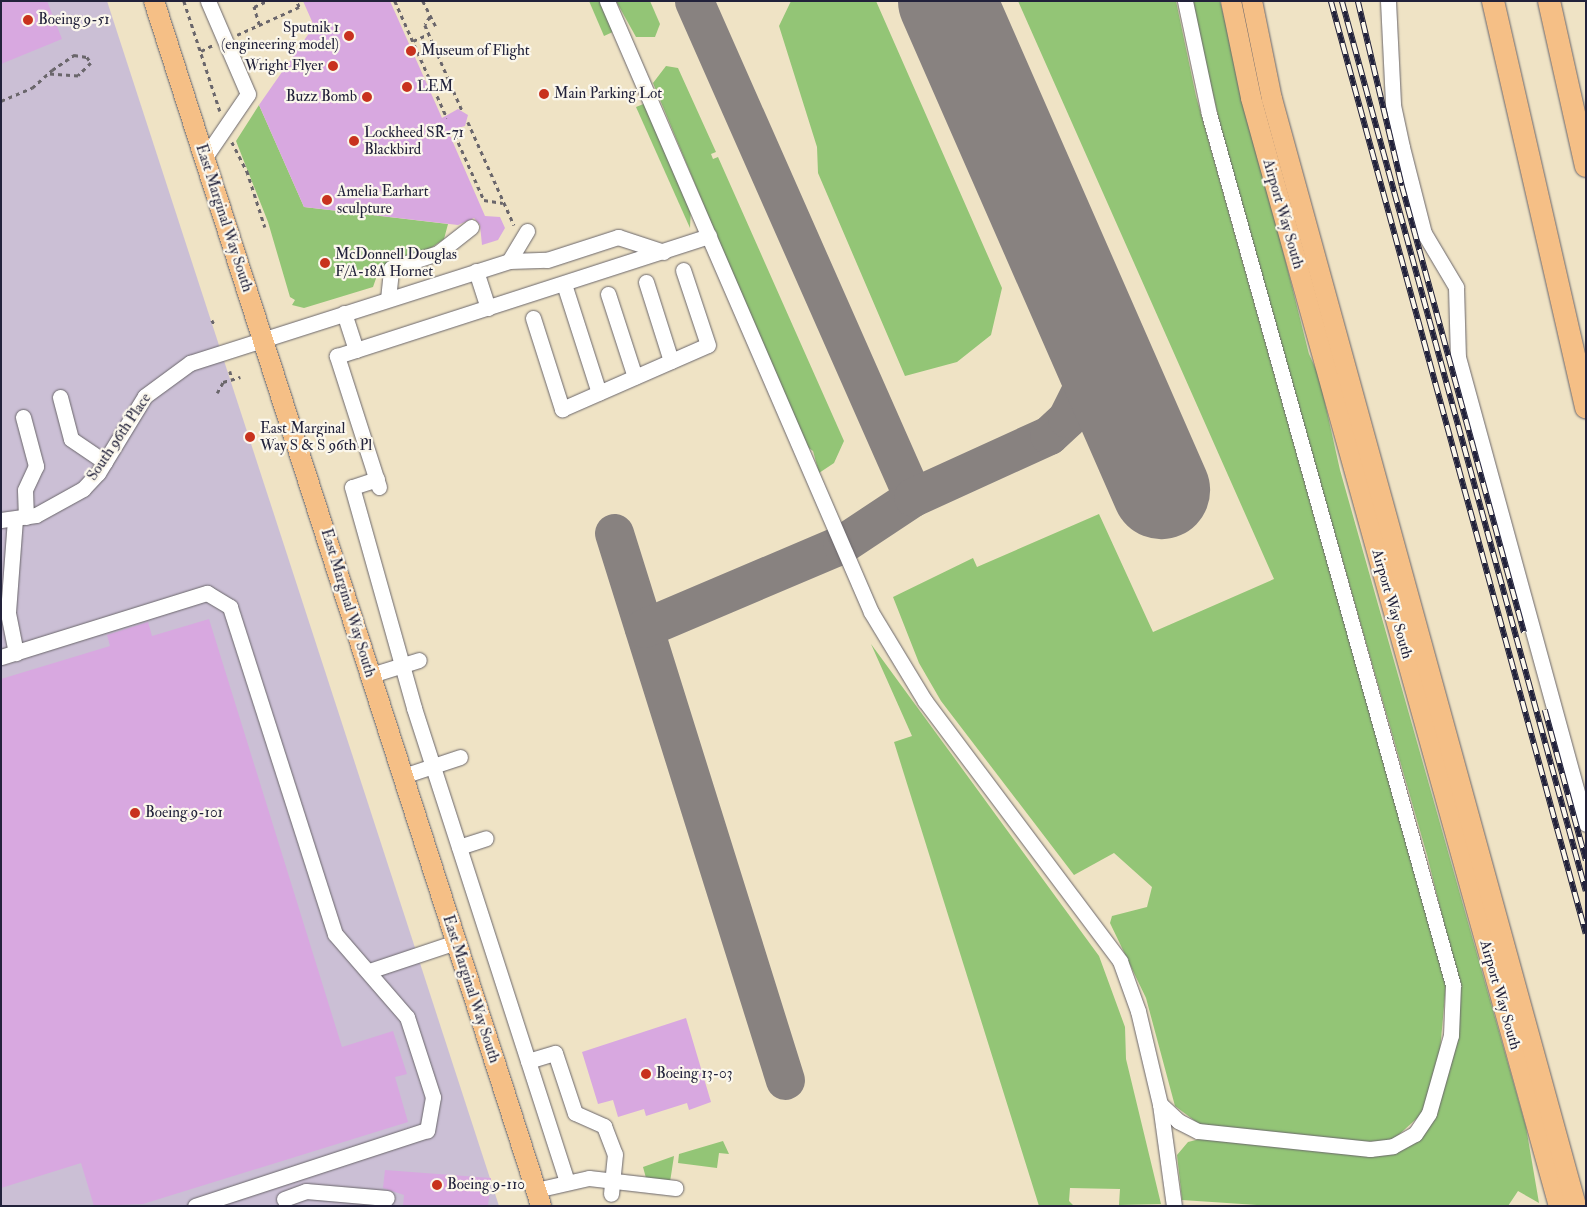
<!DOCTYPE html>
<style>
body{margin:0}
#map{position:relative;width:1587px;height:1207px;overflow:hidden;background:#efe3c5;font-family:"IM FELL Double Pica",serif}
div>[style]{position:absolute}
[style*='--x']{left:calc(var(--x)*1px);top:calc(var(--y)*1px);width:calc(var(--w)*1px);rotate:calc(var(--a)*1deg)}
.industrial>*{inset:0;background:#cbbfd5}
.green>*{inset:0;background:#93c576}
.taxiway>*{height:39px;margin:-19.5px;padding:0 19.5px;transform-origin:19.5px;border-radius:19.5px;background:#888280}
.runway>*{height:98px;margin:-49px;padding:0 49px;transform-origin:49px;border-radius:49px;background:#888280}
.building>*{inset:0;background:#d8a8e0}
.path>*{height:2.5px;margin-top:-1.25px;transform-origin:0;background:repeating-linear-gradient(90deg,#6a666b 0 4px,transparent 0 8px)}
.roads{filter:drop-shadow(0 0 1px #6a666b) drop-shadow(0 0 1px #6a666b)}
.minor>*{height:15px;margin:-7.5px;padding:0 7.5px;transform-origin:7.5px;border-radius:7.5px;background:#fff}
.major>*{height:20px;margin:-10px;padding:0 10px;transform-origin:10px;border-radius:10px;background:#f5bf86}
.highway>*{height:22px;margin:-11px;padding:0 11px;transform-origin:11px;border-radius:11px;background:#f5bf86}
.rail>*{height:5.5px;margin-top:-2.75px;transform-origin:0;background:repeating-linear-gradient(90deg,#fbf7ec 0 11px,#22223b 0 22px);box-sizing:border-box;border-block:1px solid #22223b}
.dots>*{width:14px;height:14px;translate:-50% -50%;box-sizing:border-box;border:2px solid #fbf7ec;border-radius:50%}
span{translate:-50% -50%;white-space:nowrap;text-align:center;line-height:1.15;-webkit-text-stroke:4.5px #fbf7ec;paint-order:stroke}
.poi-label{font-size:15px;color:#22223b}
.left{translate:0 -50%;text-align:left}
.right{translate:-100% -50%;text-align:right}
.street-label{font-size:15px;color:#22223b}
.frame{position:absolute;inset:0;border:2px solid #22223b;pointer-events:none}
</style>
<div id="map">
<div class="industrial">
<div style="clip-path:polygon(1px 1px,107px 1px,499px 1206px,1px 1206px)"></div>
</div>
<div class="green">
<div style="clip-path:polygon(589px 1px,601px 1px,615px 31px,604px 36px)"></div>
<div style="clip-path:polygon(616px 1px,650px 1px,660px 24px,655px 37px,636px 37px)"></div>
<div style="clip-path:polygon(791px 1px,876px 1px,1002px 288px,991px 335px,957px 362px,905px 376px,818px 173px,817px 147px,779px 26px)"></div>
<div style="clip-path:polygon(1018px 1px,1176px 1px,1196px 96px,1446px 984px,1440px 1051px,1425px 1111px,1393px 1140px,1354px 1143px,1199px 1124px,1175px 1106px,1146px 998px,1110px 923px,1112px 916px,1147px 907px,1152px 887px,1114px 853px,1074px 875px,941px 701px,919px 663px,893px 597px,973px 558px,977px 567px,1099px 514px,1153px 632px,1274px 579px)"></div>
<div style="clip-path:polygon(1191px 1px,1220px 1px,1309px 354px,1319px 376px,1340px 470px,1526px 1127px,1539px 1203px,1518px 1191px,1508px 1206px,1273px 1206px,1182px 1200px,1177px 1155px,1188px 1142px,1204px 1138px,1376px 1155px,1428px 1128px,1437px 1113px,1458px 1027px,1457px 976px,1427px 855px,1233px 179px)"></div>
<div style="clip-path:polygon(666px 66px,678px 68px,716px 152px,711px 154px,713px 159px,718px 157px,844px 441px,834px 463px,819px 473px,813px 451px,803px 444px,653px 83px)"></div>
<div style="clip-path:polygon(646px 103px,691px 207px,690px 228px,636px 107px)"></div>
<div style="clip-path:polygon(259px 105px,304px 207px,448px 224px,444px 239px,425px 252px,380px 267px,373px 287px,304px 308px,292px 305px,295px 300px,290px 297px,268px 222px,236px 141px)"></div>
<div style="clip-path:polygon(871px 644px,1099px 956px,1125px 1027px,1126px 1059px,1161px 1204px,1119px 1205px,1120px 1189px,1070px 1188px,1069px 1201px,1074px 1206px,1039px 1206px,894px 742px,912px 736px)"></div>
<div style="clip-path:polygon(723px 1141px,729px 1154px,719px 1153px,717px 1168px,678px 1163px,679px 1154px)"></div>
<div style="clip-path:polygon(674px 1156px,670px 1182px,646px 1178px,643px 1167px)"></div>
</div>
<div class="taxiway">
<div style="--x:694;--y:1;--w:542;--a:66.18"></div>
<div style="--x:614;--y:533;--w:573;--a:72.64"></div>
<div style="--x:644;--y:628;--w:215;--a:-23"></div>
<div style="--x:842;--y:544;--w:85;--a:-33.5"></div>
<div style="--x:913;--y:497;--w:149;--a:-24.5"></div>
<div style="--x:1049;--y:435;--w:25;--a:-43"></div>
<div style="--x:1067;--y:418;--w:47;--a:-63.4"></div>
<div style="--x:1088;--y:376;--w:18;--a:-81"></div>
<div style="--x:1091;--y:358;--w:47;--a:-99.9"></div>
</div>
<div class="runway">
<div style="--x:947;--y:1;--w:534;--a:66.36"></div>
</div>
<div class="building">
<div style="clip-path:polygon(1px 1px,47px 1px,62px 39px,1px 64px)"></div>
<div style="clip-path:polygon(303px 1px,390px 1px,442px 118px,458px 109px,468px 115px,465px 126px,448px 131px,485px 216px,500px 217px,505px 228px,498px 240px,482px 245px,480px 225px,474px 218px,458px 225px,304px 207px,259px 105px,314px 26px)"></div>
<div style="clip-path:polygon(209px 619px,342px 1047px,393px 1031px,407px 1074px,395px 1077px,408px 1122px,143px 1204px,94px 1206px,81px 1163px,1px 1188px,1px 679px,110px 646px,107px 635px,148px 622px,152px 636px)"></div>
<div style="clip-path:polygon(686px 1018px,711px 1102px,689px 1110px,687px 1103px,646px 1116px,644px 1109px,618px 1117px,613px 1100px,598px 1104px,582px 1052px)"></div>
<div style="clip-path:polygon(385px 1170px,491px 1178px,488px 1206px,403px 1206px,404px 1195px,383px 1188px)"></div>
</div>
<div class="path">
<div style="--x:184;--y:1;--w:116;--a:71.9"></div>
<div style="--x:395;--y:1;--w:128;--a:66"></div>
<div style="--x:423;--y:1;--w:28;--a:63"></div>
<div style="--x:430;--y:17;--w:9;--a:122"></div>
<div style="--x:425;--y:25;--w:93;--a:66.5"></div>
<div style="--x:259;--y:25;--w:19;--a:-106"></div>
<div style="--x:254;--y:7;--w:14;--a:-25"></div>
<div style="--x:237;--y:35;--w:68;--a:-24.3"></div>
<div style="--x:299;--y:7;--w:7;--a:-117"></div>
<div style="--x:413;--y:41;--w:17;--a:-24"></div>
<div style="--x:201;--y:51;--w:13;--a:-27"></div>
<div style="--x:1;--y:101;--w:34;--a:-23"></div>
<div style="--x:32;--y:88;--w:27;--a:-42"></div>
<div style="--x:52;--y:70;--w:27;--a:-34"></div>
<div style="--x:74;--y:55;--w:13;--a:9"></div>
<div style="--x:87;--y:57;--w:7;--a:56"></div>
<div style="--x:91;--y:63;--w:18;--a:135"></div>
<div style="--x:78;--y:76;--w:29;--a:-176"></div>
<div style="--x:468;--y:122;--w:113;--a:65.9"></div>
<div style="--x:452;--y:128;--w:79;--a:66"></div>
<div style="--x:484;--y:200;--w:19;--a:9"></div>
<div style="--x:232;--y:142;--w:33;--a:63"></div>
<div style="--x:247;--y:171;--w:59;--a:72.2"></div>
<div style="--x:212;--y:320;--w:7;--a:63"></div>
<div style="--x:230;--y:371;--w:8;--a:76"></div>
<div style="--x:217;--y:393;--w:13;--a:-61"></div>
<div style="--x:223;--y:382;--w:18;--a:-16"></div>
</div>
<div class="roads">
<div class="minor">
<div style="--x:607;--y:1;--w:666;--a:66.63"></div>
<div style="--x:871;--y:612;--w:104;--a:58.8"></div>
<div style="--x:925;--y:701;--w:325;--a:53.1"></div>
<div style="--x:1120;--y:961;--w:53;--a:70.2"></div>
<div style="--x:1138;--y:1011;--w:96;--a:76.7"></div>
<div style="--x:1160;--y:1104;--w:25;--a:43"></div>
<div style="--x:1178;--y:1121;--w:22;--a:27"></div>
<div style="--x:1198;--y:1131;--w:173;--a:6"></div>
<div style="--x:1370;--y:1149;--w:23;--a:-7"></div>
<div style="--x:1393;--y:1146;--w:25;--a:-29"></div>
<div style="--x:1415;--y:1134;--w:25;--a:-56"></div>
<div style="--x:1429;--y:1113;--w:81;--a:-74.2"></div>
<div style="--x:1451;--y:1035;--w:50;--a:-87.7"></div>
<div style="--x:1453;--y:985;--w:905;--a:-105.65"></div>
<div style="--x:1209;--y:114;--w:116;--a:-102"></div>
<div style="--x:1388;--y:1;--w:104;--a:87.2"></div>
<div style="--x:1393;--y:105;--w:43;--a:77.9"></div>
<div style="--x:1402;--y:147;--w:89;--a:75.7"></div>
<div style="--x:1424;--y:233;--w:63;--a:59.3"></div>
<div style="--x:1456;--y:287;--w:70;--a:88.4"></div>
<div style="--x:1458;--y:357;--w:484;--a:74.7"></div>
<div style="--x:205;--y:157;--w:76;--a:-55.7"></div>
<div style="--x:248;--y:94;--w:101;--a:-113.3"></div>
<div style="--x:509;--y:261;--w:35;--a:-59"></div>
<div style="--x:476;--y:271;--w:39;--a:72"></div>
<div style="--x:646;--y:282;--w:83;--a:72.4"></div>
<div style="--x:564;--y:284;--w:114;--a:72.2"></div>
<div style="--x:608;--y:294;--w:87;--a:72"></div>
<div style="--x:388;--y:299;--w:31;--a:-84"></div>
<div style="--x:391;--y:268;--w:49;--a:-17.7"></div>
<div style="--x:438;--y:253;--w:42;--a:-38.2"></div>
<div style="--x:344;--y:313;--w:39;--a:72"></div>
<div style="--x:533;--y:318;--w:96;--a:72.3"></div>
<div style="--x:562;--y:409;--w:159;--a:-23.7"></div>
<div style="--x:708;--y:345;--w:79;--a:-108.4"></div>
<div style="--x:60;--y:397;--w:43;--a:75.3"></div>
<div style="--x:71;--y:439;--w:41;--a:34.1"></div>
<div style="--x:23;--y:417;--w:51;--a:75.1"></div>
<div style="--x:36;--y:466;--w:26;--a:115"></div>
<div style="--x:25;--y:490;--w:27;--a:88"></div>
<div style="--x:377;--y:479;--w:26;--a:162"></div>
<div style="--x:352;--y:487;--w:230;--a:74.3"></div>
<div style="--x:414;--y:708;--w:497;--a:72.1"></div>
<div style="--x:379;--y:487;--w:138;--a:-107.8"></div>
<div style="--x:337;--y:356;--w:391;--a:-17.9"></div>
<div style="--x:15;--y:519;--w:94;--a:94.3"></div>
<div style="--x:8;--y:613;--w:41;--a:78.7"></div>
<div style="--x:1;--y:520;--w:35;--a:-8"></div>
<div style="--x:36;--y:515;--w:54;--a:-29"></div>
<div style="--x:83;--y:489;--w:22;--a:-47"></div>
<div style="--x:98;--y:473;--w:90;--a:-58.6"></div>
<div style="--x:145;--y:396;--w:56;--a:-36.3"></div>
<div style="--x:190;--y:363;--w:335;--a:-17.7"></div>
<div style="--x:509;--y:261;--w:38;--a:-2"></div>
<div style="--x:547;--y:260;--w:75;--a:-17.9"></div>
<div style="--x:618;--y:237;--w:48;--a:18.1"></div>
<div style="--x:1;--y:657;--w:216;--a:-17.3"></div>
<div style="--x:207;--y:593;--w:27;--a:31"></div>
<div style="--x:230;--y:607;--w:343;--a:72.2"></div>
<div style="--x:335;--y:934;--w:110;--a:49.1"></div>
<div style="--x:407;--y:1017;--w:84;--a:72"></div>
<div style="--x:433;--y:1097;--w:34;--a:100"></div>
<div style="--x:427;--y:1130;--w:244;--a:161.9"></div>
<div style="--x:371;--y:675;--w:50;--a:-17.4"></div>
<div style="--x:403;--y:776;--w:60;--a:-18.4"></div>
<div style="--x:459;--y:847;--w:28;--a:-18"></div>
<div style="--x:369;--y:971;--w:92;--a:-18.4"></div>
<div style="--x:528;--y:1061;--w:28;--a:-17"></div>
<div style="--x:555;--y:1053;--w:63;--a:71.6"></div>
<div style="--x:575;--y:1113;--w:32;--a:24"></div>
<div style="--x:604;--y:1126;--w:30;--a:69"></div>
<div style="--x:615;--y:1154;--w:40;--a:95.7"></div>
<div style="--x:1160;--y:1104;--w:103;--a:82.2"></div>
<div style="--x:536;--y:1190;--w:54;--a:-12.8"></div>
<div style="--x:589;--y:1178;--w:87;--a:6.6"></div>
<div style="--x:284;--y:1199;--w:23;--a:-20"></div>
<div style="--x:306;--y:1191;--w:81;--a:4.9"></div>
</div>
<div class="major">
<div style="--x:154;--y:1;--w:1266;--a:72.19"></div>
<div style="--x:1231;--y:1;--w:99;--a:78.3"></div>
<div style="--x:1251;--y:98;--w:1150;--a:74.47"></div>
<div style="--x:1252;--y:1;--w:100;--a:78.5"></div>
<div style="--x:1272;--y:99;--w:1148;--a:74.64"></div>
</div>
<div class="highway">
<div style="--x:1493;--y:1;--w:417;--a:77.1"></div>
<div style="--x:1549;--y:1;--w:169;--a:77.4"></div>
</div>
</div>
<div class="rail">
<div style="--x:1331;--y:1;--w:967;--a:74.71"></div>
<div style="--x:1342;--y:1;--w:923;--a:74.67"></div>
<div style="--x:1358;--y:1;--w:190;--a:76.6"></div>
<div style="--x:1402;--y:186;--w:463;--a:74.7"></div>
<div style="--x:1545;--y:710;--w:156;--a:74.7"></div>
</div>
<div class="dots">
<div style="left:28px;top:20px;background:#c8321e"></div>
<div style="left:349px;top:36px;background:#c8321e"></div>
<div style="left:411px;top:51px;background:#c8321e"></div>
<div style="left:333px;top:66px;background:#c8321e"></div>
<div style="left:407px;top:87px;background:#c8321e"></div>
<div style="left:544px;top:94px;background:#c8321e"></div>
<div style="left:367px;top:97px;background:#c8321e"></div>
<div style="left:354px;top:141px;background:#c8321e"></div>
<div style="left:327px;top:200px;background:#c8321e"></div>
<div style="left:325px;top:263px;background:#c8321e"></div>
<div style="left:250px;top:437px;background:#c8321e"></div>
<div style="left:135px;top:813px;background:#c8321e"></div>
<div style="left:646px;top:1074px;background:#c8321e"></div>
<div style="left:437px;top:1185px;background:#c8321e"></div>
</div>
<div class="poi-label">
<span class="left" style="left:38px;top:20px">Boeing 9-51</span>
<span class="right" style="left:339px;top:36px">Sputnik 1<br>(engineering model)</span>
<span class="left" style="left:421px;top:51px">Museum of Flight</span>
<span class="right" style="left:323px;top:66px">Wright Flyer</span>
<span class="left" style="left:417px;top:87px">LEM</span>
<span class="left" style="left:554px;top:94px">Main Parking Lot</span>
<span class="right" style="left:357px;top:97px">Buzz Bomb</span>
<span class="left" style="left:364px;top:141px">Lockheed SR-71<br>Blackbird</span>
<span class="left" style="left:337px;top:200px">Amelia Earhart<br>sculpture</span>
<span class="left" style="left:335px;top:263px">McDonnell Douglas<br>F/A-18A Hornet</span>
<span class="left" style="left:260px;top:437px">East Marginal<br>Way S &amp; S 96th Pl</span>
<span class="left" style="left:145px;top:813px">Boeing 9-101</span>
<span class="left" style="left:656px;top:1074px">Boeing 13-03</span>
<span class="left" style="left:447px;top:1185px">Boeing 9-110</span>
</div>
<div class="street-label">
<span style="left:1283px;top:214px;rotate:74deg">Airport Way South</span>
<span style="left:224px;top:218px;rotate:72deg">East Marginal Way South</span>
<span style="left:119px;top:437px;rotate:-56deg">South 96th Place</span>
<span style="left:348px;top:603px;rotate:73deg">East Marginal Way South</span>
<span style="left:1392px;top:604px;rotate:74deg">Airport Way South</span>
<span style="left:471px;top:989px;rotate:72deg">East Marginal Way South</span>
<span style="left:1500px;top:995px;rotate:74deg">Airport Way South</span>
</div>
<div class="frame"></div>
</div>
